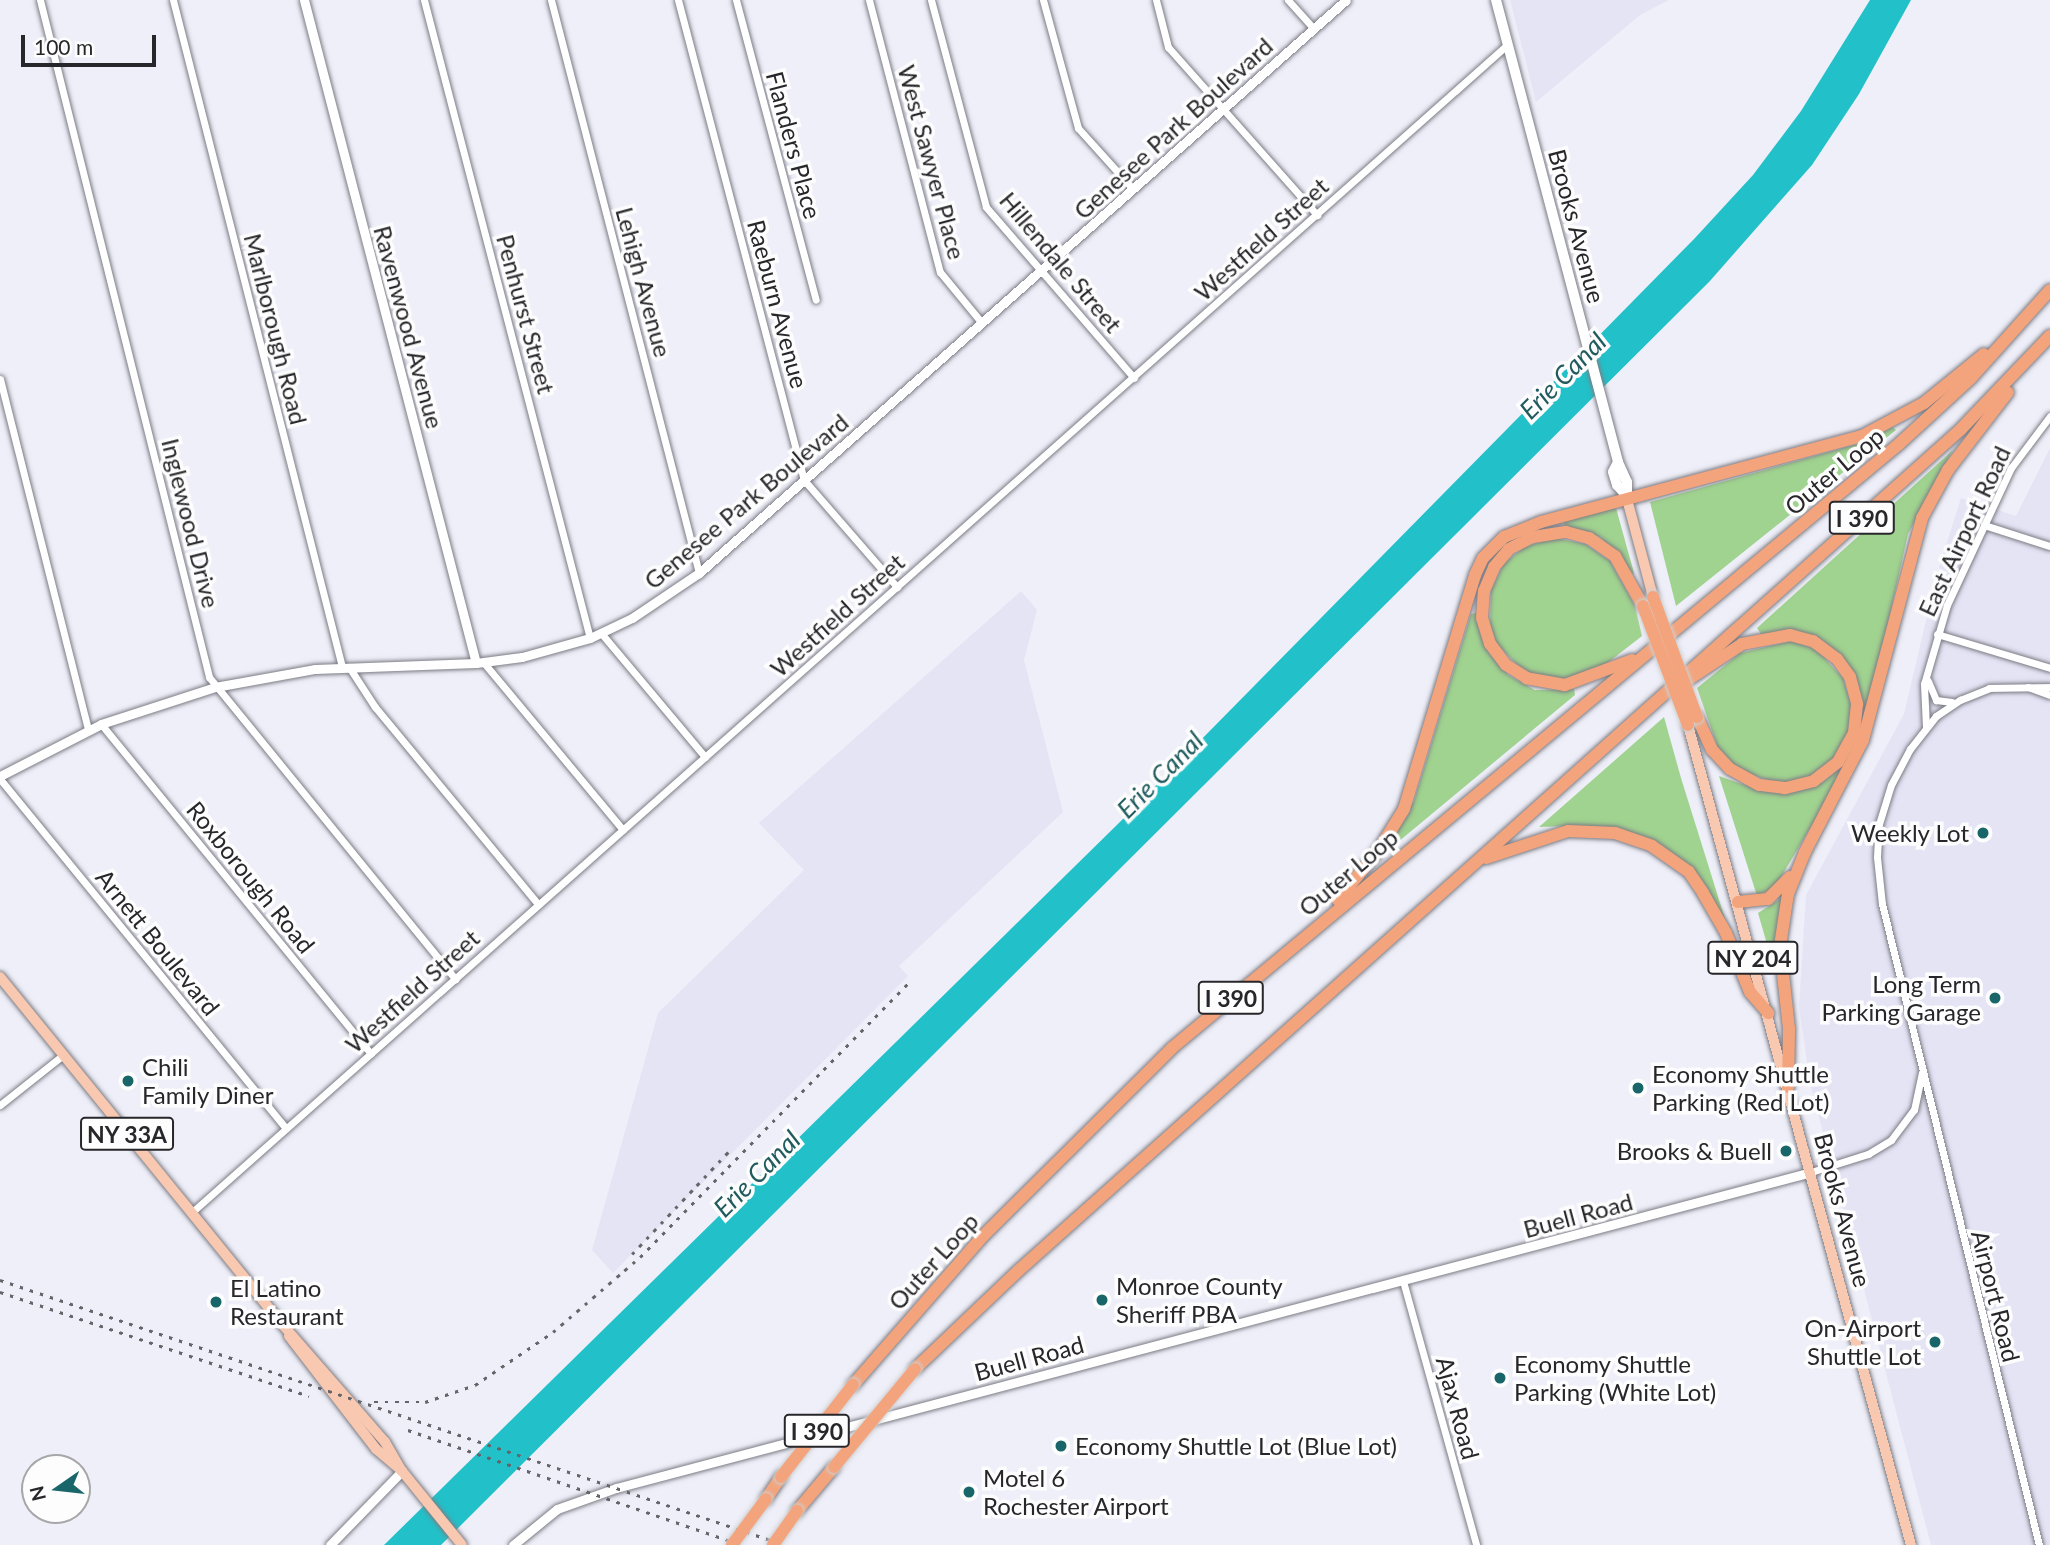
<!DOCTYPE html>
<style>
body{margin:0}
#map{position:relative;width:2050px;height:1545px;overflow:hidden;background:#efeff9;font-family:Lato,sans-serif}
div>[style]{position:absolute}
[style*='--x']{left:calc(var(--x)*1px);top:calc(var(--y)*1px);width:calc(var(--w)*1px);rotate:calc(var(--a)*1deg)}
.built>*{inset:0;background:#e4e4f5}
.green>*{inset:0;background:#a0d38f}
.water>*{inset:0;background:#22c1c9}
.roads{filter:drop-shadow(0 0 2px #7c7c85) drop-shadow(0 0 2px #7c7c85)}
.minor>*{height:7px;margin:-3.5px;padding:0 3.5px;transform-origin:3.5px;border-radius:3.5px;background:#fff}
.tertiary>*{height:9px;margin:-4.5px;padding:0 4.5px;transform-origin:4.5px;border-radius:4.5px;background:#fff}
.secondary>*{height:10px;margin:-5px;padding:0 5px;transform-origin:5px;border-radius:5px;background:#fff}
.primary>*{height:10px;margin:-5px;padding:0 5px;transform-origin:5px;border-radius:5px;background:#f8c8b0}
.motorway>*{height:12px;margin:-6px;padding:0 6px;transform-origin:6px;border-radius:6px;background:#f3a47c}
.rail>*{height:2.5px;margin-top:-1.25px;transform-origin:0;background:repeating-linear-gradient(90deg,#646469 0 3.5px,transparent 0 10.5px)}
.bridges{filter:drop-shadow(0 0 2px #cfcfd0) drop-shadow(0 0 2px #cfcfd0)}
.motorway-bridge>*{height:12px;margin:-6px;padding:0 6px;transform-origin:6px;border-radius:6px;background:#f3a47c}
.dots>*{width:19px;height:19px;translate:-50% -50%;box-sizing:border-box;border:4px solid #fdfdfd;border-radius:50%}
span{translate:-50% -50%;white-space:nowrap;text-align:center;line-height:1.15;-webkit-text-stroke:7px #fdfdfd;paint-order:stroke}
.shield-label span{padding:2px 5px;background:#fdfdfd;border:2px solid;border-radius:5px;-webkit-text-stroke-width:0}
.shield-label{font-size:23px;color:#27272b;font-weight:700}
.street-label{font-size:24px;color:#27272b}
.poi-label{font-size:24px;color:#27272b}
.right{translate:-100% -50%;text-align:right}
.left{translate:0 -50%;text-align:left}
.water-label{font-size:26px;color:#205b5e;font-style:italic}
.north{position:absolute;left:21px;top:1454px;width:70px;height:70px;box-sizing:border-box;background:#fdfdfd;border:2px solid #a7a7a9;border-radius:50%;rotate:256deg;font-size:19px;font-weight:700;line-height:28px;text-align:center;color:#27272b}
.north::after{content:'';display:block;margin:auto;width:24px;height:32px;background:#186669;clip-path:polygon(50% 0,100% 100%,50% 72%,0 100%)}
.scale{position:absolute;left:21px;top:35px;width:135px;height:32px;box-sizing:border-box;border:4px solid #27272b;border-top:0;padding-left:9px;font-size:21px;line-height:24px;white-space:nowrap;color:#27272b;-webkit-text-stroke:5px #fdfdfd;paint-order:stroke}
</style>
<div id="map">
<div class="built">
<div style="clip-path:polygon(1510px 0,1669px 0,1640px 15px,1536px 102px)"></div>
<div style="clip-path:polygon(2050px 448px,2050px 1545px,1931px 1545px,1810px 1083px,1799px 1006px,1806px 895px,1904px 714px,1937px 574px,1961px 498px,2016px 516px)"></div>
<div style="clip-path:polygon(1021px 591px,1037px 610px,1024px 660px,1063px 812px,899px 966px,908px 976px,613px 1273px,592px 1250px,658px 1013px,804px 870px,759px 823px)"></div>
</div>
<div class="green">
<div style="clip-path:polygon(1893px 427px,1896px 430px,1676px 606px,1650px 502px,1861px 443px)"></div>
<div style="clip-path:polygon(1953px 450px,1908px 534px,1868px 713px,1863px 713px,1855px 675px,1836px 651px,1794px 631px,1761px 634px,1757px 628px)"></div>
<div style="clip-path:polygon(1616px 508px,1634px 573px,1633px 574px,1600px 537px,1565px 528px,1564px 521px)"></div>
<div style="clip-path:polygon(1556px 538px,1585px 544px,1610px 561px,1635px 606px,1642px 636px,1606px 664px,1565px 681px,1523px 671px,1497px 644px,1490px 625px,1491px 590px,1504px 563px,1526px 546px)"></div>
<div style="clip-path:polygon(1476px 613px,1489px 653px,1508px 675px,1535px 690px,1574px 689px,1575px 695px,1380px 857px,1414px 801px,1471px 614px)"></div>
<div style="clip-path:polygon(1792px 641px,1817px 650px,1843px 678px,1852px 708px,1851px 726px,1842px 749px,1828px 765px,1807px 778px,1780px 784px,1738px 770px,1718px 748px,1697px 688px,1740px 653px)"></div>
<div style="clip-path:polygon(1664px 717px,1681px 778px,1726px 922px,1676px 858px,1572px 826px,1539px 827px)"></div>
<div style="clip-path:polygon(1839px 769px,1843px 773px,1775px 887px,1757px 896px,1719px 776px,1762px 791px,1786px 793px,1823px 782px)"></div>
<div style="clip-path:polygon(1783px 897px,1776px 955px,1771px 958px,1758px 913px)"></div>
</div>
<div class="water">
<div style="clip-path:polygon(1870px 0,1911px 0,1859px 94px,1812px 165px,1709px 282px,441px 1545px,384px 1545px,1125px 817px,1695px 238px,1753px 175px,1801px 111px)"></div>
</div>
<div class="roads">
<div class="minor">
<div style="--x:40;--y:0;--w:698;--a:75.98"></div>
<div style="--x:209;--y:677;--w:390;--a:50.8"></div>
<div style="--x:173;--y:0;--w:688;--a:75.78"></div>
<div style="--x:424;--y:0;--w:659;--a:75.42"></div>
<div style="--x:551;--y:0;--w:592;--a:75.52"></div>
<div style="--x:678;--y:0;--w:496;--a:75.3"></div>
<div style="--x:804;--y:480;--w:142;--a:49"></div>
<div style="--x:736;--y:0;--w:310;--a:75.1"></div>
<div style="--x:869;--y:0;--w:281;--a:75.4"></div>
<div style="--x:940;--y:272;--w:66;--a:50.5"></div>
<div style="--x:931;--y:0;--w:214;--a:75.1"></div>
<div style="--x:986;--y:207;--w:226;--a:49.1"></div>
<div style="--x:1043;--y:0;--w:133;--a:74.7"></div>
<div style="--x:1078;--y:128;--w:82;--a:48"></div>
<div style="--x:1156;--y:0;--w:49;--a:75.7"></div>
<div style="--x:1168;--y:47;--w:225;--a:48.4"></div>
<div style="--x:1288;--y:0;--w:38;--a:48"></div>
<div style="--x:0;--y:379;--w:362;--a:75.9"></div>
<div style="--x:1984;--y:525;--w:69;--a:17.7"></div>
<div style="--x:601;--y:633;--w:162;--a:50"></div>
<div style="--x:1937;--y:634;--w:118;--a:16.7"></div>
<div style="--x:484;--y:663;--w:217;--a:50.2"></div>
<div style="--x:349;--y:667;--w:48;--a:57"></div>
<div style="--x:375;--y:707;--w:256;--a:50.4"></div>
<div style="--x:1928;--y:681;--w:21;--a:67"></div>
<div style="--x:1936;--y:700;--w:16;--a:7"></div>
<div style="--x:2028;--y:687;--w:23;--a:20"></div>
<div style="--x:101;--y:724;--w:426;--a:50.7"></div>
<div style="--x:1926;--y:727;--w:43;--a:-92.7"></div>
<div style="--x:1924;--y:684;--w:82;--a:-73.8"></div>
<div style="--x:1947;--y:605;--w:151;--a:-65"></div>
<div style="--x:2011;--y:468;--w:65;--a:-53.1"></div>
<div style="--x:0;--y:779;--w:451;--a:50.7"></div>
<div style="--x:0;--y:1105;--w:80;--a:-38.4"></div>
<div style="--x:1811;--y:1172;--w:60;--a:-17.5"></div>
<div style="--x:1868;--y:1154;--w:27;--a:-31"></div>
<div style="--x:1891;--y:1140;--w:38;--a:-53"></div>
<div style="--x:1914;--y:1110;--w:38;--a:-78"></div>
<div style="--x:191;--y:1213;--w:1760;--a:-41.59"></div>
<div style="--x:1403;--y:1281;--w:274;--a:74.5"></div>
<div style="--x:2039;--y:1545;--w:660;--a:-103.76"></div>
<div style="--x:1882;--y:904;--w:47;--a:-96.1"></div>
<div style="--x:1877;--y:857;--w:33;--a:-87"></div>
<div style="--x:1879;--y:824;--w:41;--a:-72.9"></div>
<div style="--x:1891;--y:785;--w:41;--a:-62.2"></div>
<div style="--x:1910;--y:749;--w:42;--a:-51.8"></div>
<div style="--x:1936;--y:716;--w:29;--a:-34"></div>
<div style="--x:1960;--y:700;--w:31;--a:-22"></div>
<div style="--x:1989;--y:688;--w:61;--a:-0.9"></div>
</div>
<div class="tertiary">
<div style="--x:304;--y:0;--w:685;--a:75.46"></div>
<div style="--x:0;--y:776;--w:114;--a:-27.2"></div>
<div style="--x:101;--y:724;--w:120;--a:-18"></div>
<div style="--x:215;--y:687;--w:102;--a:-10.2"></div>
<div style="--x:315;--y:669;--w:161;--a:-2.1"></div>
<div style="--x:476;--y:663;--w:46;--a:-7.4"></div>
<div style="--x:522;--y:657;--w:71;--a:-15.6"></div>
<div style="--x:590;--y:638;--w:47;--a:-25.5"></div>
<div style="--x:632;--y:618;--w:81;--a:-33.9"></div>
<div style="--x:699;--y:573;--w:864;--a:-41.53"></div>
<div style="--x:330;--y:1545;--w:103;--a:-45.8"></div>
<div style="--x:513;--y:1545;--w:57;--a:-39.3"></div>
<div style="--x:557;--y:1509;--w:63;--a:-19.6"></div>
<div style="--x:616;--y:1488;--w:1236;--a:-14.81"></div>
</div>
<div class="secondary">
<div style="--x:1496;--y:0;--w:478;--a:75.2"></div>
<div style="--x:1618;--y:462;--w:22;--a:66"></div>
<div style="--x:1627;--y:482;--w:17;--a:90"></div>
<div style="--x:1618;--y:462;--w:11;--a:117"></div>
<div style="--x:1613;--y:472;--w:14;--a:73"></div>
<div style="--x:1617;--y:485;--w:15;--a:48"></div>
</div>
<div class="primary">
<div style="--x:1627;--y:499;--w:101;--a:75.1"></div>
<div style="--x:1688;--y:725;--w:850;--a:74.79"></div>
<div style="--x:0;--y:977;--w:447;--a:50.9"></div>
<div style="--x:282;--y:1324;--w:157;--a:48.9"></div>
<div style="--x:385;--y:1442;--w:34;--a:60"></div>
<div style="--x:289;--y:1336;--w:143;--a:52.4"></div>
<div style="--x:376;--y:1449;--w:34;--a:40"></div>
<div style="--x:402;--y:1471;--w:95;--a:51"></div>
</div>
<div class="motorway">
<div style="--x:1632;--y:660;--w:72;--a:159.5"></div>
<div style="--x:1565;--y:685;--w:39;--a:-170"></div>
<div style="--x:1527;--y:678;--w:25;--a:-148"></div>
<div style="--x:1506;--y:665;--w:26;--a:-127"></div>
<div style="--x:1490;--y:644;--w:27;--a:-107"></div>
<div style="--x:1482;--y:618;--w:27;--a:-86"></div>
<div style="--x:1484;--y:591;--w:26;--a:-67"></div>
<div style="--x:1494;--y:567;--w:23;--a:-50"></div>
<div style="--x:1509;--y:549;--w:27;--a:-27"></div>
<div style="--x:1533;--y:537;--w:33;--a:-9"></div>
<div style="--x:1566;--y:532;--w:24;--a:15"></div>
<div style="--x:1589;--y:538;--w:32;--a:35"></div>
<div style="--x:1615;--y:556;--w:57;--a:60.8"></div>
<div style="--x:1680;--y:685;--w:74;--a:-33.5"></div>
<div style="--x:1742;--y:644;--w:49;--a:-10.6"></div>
<div style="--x:1790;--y:635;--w:24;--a:15"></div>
<div style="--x:1813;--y:641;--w:30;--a:37"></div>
<div style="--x:1837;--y:659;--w:22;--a:54"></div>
<div style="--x:1850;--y:677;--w:28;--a:75"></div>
<div style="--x:1857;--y:704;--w:29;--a:96"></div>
<div style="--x:1854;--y:733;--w:33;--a:119"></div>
<div style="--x:1838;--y:762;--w:31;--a:142"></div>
<div style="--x:1814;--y:781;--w:30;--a:166"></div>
<div style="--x:1785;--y:788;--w:26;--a:-173"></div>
<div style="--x:1759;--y:785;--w:33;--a:-151"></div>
<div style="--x:1730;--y:769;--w:26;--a:-133"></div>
<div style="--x:1712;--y:750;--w:36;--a:-114"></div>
<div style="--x:1486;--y:858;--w:86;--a:-18.2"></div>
<div style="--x:1568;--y:831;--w:47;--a:2.4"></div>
<div style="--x:1615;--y:833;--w:39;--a:19"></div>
<div style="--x:1652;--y:846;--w:45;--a:35.1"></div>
<div style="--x:1689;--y:872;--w:25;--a:56"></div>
<div style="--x:1703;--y:893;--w:46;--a:60.1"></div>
<div style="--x:1726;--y:933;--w:64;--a:67.9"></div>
<div style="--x:1750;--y:992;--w:28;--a:49"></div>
<div style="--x:1338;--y:900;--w:63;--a:-50.8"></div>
<div style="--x:1378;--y:851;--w:49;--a:-58.2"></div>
<div style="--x:1404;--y:809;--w:245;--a:-73.1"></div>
<div style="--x:1475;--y:575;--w:19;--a:-65"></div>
<div style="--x:1483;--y:558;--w:30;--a:-45"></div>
<div style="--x:1504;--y:537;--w:40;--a:-22"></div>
<div style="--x:1541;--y:522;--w:332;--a:-15"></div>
<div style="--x:1862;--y:436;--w:70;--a:-28"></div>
<div style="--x:1924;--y:403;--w:77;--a:-39.2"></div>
<div style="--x:1738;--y:902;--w:30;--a:-6"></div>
<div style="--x:1768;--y:899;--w:31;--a:-45"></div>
<div style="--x:1788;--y:1087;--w:58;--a:-89"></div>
<div style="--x:1789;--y:1029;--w:83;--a:-96.2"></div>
<div style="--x:1780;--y:946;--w:53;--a:-81.3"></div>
<div style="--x:1788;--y:894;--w:45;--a:-68"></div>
<div style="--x:1805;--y:852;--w:126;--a:-62.6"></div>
<div style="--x:1863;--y:740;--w:230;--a:-75.1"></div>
<div style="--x:1922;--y:518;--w:55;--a:-61.6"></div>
<div style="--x:1948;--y:470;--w:98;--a:-52.4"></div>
<div style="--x:915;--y:1369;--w:142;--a:-43.6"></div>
<div style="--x:1018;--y:1271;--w:1264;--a:-41.76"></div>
<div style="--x:1961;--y:429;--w:129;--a:-46.3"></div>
<div style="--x:853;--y:1385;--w:198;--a:-48.9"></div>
<div style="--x:983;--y:1236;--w:267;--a:-44.8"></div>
<div style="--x:1172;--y:1048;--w:945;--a:-39.72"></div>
<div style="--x:1899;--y:444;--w:98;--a:-42.5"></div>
<div style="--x:1971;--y:378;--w:118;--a:-48.1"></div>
<div style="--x:766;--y:1499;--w:27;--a:-56"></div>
<div style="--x:797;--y:1511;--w:57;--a:-49.9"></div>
</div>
</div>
<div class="rail">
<div style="--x:632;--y:1254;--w:143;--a:-46.7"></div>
<div style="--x:0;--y:1280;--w:829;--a:18.65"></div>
<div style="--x:0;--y:1292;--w:326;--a:18.6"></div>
<div style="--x:374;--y:1402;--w:51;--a:0"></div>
<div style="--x:425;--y:1402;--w:53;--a:-18.8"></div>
<div style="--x:475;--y:1385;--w:94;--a:-34.2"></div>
<div style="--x:553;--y:1332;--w:115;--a:-40.8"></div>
<div style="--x:640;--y:1257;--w:388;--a:-45.6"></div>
<div style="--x:408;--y:1430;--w:353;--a:19"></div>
</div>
<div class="bridges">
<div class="motorway-bridge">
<div style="--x:1653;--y:597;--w:128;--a:69.9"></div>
<div style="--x:1643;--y:606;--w:127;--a:69.3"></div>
<div style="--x:834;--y:1467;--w:127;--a:-50.4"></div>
<div style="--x:781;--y:1477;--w:117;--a:-52"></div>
<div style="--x:732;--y:1545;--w:57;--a:-53.5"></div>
<div style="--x:773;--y:1545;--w:42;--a:-54.8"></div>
</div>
</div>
<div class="dots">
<div style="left:1983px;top:833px;background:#186669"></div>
<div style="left:1995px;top:998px;background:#186669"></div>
<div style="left:128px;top:1081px;background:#186669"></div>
<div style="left:1638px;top:1088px;background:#186669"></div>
<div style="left:1786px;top:1151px;background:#186669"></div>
<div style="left:1102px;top:1300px;background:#186669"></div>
<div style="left:216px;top:1302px;background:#186669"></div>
<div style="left:1935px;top:1342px;background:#186669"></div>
<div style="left:1500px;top:1378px;background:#186669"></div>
<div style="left:1061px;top:1446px;background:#186669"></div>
<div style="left:969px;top:1492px;background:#186669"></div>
</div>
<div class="shield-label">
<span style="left:1862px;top:518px">I 390</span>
<span style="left:1753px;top:958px">NY 204</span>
<span style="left:1231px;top:998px">I 390</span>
<span style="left:127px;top:1134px">NY 33A</span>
<span style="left:817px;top:1431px">I 390</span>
</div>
<div class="street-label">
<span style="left:1173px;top:128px;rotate:-42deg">Genesee Park Boulevard</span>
<span style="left:794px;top:145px;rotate:75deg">Flanders Place</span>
<span style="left:932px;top:162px;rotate:75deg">West Sawyer Place</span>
<span style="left:1577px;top:226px;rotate:75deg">Brooks Avenue</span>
<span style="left:1261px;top:239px;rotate:-42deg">Westfield Street</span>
<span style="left:1061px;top:262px;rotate:50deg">Hillendale Street</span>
<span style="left:644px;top:282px;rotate:75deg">Lehigh Avenue</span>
<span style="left:778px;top:304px;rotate:75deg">Raeburn Avenue</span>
<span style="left:526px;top:314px;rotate:75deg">Penhurst Street</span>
<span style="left:409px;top:327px;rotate:75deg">Ravenwood Avenue</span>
<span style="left:276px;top:329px;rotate:76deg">Marlborough Road</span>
<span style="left:1834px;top:471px;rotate:-40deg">Outer Loop</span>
<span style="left:746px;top:501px;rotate:-40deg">Genesee Park Boulevard</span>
<span style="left:191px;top:523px;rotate:76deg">Inglewood Drive</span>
<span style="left:1964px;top:531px;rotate:-65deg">East Airport Road</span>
<span style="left:837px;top:615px;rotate:-42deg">Westfield Street</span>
<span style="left:1348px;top:872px;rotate:-40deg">Outer Loop</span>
<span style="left:251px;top:877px;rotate:51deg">Roxborough Road</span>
<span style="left:158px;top:942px;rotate:51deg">Arnett Boulevard</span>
<span style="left:412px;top:991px;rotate:-42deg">Westfield Street</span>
<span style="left:1843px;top:1210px;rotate:75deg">Brooks Avenue</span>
<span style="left:1578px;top:1215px;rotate:-15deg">Buell Road</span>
<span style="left:933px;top:1261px;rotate:-48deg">Outer Loop</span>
<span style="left:1996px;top:1296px;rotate:76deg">Airport Road</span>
<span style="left:1029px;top:1358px;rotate:-15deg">Buell Road</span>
<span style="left:1458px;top:1408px;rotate:75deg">Ajax Road</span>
</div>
<div class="poi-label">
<span class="right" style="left:1969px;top:833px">Weekly Lot</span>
<span class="right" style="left:1981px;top:998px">Long Term<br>Parking Garage</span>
<span class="left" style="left:142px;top:1081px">Chili<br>Family Diner</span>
<span class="left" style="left:1652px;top:1088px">Economy Shuttle<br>Parking (Red Lot)</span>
<span class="right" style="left:1772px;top:1151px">Brooks &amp; Buell</span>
<span class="left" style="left:1116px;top:1300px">Monroe County<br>Sheriff PBA</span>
<span class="left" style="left:230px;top:1302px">El Latino<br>Restaurant</span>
<span class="right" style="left:1921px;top:1342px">On-Airport<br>Shuttle Lot</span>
<span class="left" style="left:1514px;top:1378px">Economy Shuttle<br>Parking (White Lot)</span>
<span class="left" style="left:1075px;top:1446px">Economy Shuttle Lot (Blue Lot)</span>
<span class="left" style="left:983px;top:1492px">Motel 6<br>Rochester Airport</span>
</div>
<div class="water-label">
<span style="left:1563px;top:376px;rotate:-45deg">Erie Canal</span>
<span style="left:1160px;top:775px;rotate:-45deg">Erie Canal</span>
<span style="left:757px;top:1174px;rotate:-45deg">Erie Canal</span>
</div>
<div class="north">N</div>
<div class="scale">100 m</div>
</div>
